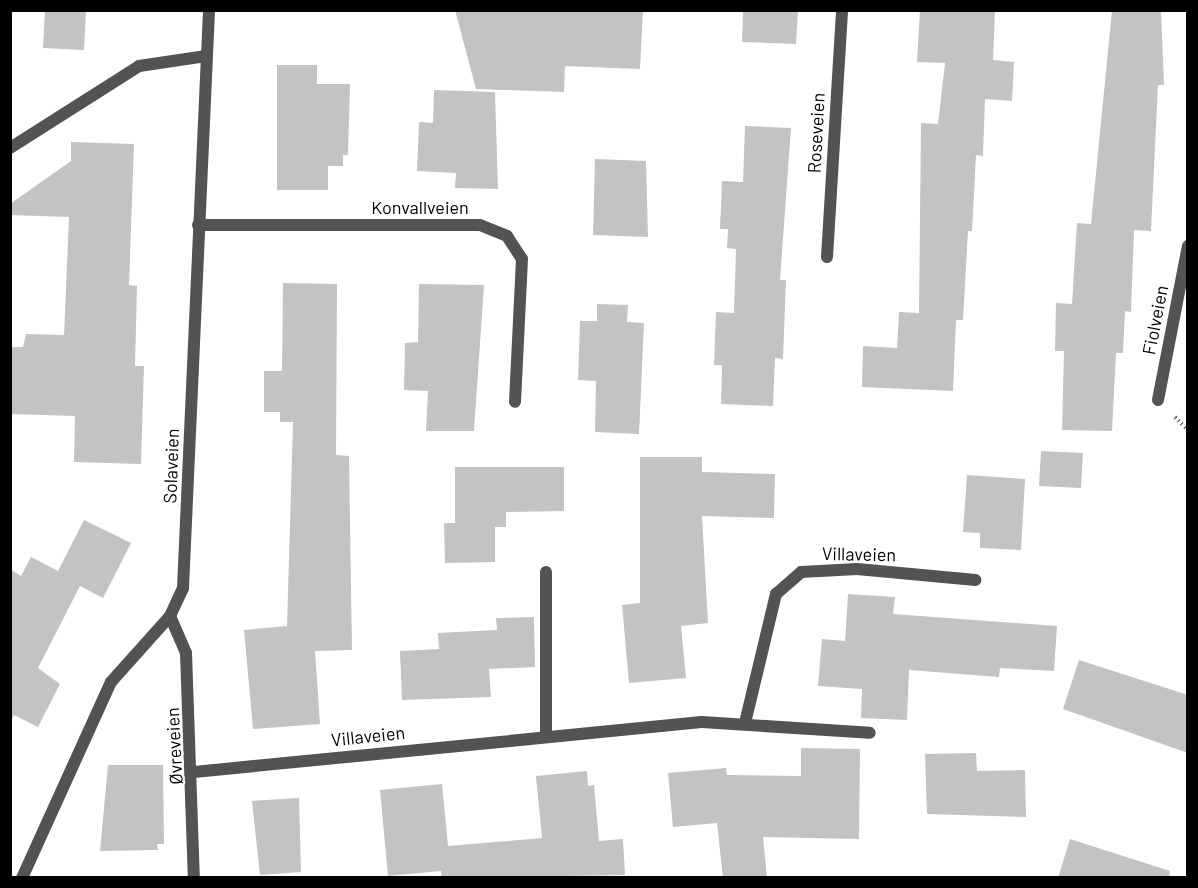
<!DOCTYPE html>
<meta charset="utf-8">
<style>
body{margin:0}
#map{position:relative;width:1198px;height:888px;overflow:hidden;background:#fff;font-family:Barlow,sans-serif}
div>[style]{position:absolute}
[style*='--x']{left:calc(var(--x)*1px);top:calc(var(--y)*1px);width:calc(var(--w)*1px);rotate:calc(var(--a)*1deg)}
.building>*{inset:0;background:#c3c3c3}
.path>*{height:4px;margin-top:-2px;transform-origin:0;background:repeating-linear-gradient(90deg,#757575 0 1.5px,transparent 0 4.5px)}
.minor>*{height:12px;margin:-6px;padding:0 6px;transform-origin:6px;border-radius:6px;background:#535353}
span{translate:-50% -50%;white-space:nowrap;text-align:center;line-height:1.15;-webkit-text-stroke:4.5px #fff;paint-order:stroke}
.street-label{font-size:18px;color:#000}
.frame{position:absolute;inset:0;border:12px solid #000;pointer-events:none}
</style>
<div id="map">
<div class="building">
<div style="clip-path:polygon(45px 10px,86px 10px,84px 50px,43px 48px)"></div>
<div style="clip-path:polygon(455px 10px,643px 10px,640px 69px,565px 66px,564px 92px,476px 89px)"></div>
<div style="clip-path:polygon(743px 10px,798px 10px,796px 44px,742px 42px)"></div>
<div style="clip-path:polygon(920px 10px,995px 10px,993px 60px,1014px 62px,1012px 101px,985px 99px,983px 156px,976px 155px,972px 231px,968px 231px,963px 320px,956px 320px,953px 391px,862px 387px,863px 346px,897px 348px,899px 312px,919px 313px,921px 123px,938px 124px,945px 63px,917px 62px)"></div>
<div style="clip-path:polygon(1112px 10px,1161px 10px,1164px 85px,1158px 85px,1151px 231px,1134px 230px,1131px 312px,1125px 311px,1123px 353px,1116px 353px,1112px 431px,1062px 430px,1064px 351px,1055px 351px,1056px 303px,1072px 304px,1077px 223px,1091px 224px)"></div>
<div style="clip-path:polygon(277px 65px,317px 65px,317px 84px,350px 84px,348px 155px,343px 155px,343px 166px,328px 166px,328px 190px,277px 190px)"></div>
<div style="clip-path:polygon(434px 90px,495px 92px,498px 189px,455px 188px,456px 173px,417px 171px,419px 122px,433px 123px)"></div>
<div style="clip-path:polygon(745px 126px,791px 128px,780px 280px,786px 280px,783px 359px,775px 358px,773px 406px,721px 404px,722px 365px,714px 365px,716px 312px,734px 313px,736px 249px,727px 248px,728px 229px,720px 229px,722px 181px,743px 182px)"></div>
<div style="clip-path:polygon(71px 142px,134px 144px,129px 285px,137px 286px,135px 366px,144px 366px,141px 464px,74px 462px,75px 416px,10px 414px,10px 347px,23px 347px,26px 334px,64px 335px,69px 217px,10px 215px,10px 204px,71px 161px)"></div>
<div style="clip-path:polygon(595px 159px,646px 161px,648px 237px,593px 235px)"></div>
<div style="clip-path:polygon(283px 283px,337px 284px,336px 455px,349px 456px,352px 650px,315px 651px,320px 724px,253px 729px,244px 630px,287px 626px,293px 422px,280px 422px,280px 412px,264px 412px,264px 371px,282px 371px)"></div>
<div style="clip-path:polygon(419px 284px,484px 285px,474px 431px,426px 431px,428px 391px,404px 390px,405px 343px,418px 342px)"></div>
<div style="clip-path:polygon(597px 304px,628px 305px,627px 322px,644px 323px,639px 434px,595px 432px,596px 381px,578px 380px,580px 321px,597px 321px)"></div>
<div style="clip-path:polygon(1041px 451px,1083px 453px,1081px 488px,1039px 486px)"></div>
<div style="clip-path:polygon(640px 457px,702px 457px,702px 472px,775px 474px,774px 518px,702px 516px,708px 623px,681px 626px,686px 678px,629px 683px,622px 605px,640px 603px)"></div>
<div style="clip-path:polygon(455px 467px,564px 467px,564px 511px,506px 512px,506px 527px,495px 527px,495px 562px,445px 563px,444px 523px,455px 523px)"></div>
<div style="clip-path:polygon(967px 475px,1025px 479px,1021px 550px,980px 548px,980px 533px,963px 532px)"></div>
<div style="clip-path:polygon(84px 520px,131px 543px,103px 598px,80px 586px,38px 668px,60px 684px,38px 727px,14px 715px,10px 723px,10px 569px,21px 576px,31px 557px,58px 571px)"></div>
<div style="clip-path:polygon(848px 594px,895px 597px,893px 614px,1057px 626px,1054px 671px,1000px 668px,999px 677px,909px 670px,907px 720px,861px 718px,862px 689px,818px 686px,822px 639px,845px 641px)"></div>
<div style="clip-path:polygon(534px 617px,535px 667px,489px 669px,491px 697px,402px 700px,400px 651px,439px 649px,438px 633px,497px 630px,496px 618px)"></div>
<div style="clip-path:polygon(1079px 660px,1188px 695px,1188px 753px,1063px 709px)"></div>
<div style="clip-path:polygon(801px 748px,860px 749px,859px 839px,763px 837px,767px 878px,723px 878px,717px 823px,673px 827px,668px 773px,726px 768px,727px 775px,801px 776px)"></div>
<div style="clip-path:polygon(976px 753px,977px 771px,1025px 770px,1026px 817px,927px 814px,925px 754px)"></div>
<div style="clip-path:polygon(108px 765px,163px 765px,164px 844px,157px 844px,158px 850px,100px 851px)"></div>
<div style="clip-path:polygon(587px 771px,588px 786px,594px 785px,599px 841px,623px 839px,625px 875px,442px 878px,441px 871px,388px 876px,380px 790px,442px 784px,448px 846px,542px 838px,536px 776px)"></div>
<div style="clip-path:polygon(299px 798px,301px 872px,260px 875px,252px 801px)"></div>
<div style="clip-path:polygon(1070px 839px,1170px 871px,1169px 878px,1058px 878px)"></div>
</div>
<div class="path">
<div style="--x:1175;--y:417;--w:18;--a:45"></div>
</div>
<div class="minor">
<div style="--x:10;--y:148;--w:153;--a:-32.4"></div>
<div style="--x:139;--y:66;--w:68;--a:-8.5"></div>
<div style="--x:198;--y:225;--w:282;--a:0"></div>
<div style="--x:480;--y:225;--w:29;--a:22"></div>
<div style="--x:507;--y:236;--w:27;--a:57"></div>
<div style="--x:522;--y:259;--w:143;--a:92.8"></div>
<div style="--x:827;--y:257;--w:247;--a:-86.5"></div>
<div style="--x:1158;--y:400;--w:157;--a:-79"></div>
<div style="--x:170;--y:616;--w:40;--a:66.6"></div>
<div style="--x:186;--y:653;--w:225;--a:88"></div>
<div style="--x:745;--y:723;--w:133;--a:-76.5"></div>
<div style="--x:776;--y:594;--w:33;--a:-41"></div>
<div style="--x:801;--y:572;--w:56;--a:-3.1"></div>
<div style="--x:857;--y:569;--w:119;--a:5.3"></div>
<div style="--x:546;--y:736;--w:164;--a:-90"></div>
<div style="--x:194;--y:772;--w:510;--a:-5.62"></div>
<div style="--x:702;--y:722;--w:168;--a:3.7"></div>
<div style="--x:22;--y:878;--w:215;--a:-65.6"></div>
<div style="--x:111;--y:682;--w:89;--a:-48.2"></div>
<div style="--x:170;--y:616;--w:31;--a:-65"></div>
<div style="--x:183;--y:588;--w:579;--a:-87.42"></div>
</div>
<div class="street-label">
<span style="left:816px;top:133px;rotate:-87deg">Roseveien</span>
<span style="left:420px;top:207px">Konvallveien</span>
<span style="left:1155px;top:320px;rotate:-79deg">Fiolveien</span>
<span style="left:171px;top:466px;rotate:-88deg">Solaveien</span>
<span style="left:859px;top:554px;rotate:1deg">Villaveien</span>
<span style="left:368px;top:736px;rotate:-6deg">Villaveien</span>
<span style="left:174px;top:746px;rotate:-93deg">Øvreveien</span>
</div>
<div class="frame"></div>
</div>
